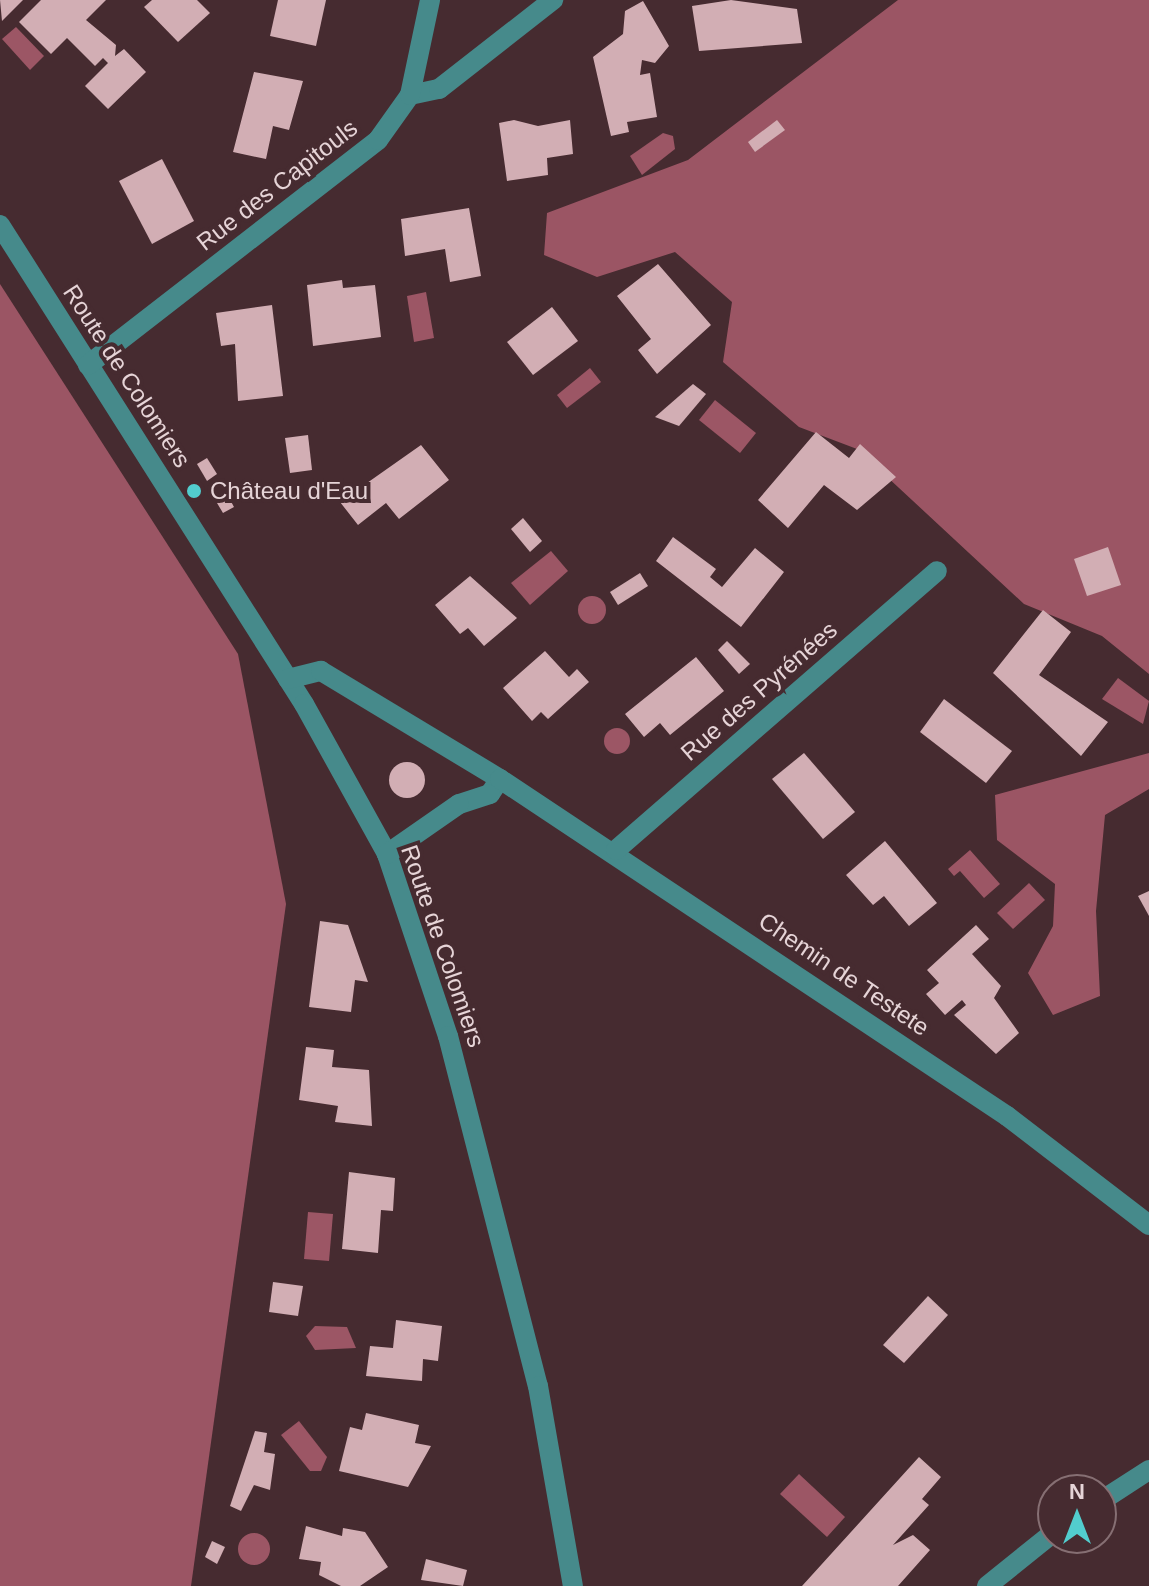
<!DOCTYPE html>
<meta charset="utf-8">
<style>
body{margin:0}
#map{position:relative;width:1149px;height:1586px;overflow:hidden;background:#462b30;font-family:Helvetica,sans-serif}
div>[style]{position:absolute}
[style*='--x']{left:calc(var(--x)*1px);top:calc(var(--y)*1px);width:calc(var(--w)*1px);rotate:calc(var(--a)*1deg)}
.forest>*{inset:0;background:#9b5564}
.water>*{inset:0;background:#9c5665}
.round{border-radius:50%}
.building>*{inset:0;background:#d2aeb4}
.minor>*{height:20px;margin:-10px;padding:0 10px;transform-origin:10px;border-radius:10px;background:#468a8b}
.dots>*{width:22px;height:22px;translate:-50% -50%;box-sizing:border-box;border:4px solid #462b30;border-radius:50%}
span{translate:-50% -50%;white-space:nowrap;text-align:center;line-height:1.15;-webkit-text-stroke:8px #462b30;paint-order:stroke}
.street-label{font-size:24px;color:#e6d4d7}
.poi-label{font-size:24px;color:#e6d4d7}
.left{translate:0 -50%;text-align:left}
.north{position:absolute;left:1037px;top:1474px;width:80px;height:80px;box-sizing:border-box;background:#462b30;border:2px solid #866f73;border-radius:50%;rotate:0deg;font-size:22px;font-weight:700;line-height:32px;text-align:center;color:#e6d4d7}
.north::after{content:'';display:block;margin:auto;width:28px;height:36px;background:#52cdce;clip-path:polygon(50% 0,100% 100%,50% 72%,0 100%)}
</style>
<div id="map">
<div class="forest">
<div style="clip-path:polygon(898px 0,1149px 0,1149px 674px,1102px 636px,1024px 604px,857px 449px,799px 427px,723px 362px,732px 302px,675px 252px,597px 277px,544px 255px,547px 213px,688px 160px)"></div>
<div style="clip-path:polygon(0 284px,238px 654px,286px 904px,191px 1586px,0 1586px)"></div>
<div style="clip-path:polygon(1149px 753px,1149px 789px,1105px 815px,1096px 911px,1100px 996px,1053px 1015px,1028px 973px,1053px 926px,1055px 884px,997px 840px,995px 795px)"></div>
</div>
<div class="water">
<div style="clip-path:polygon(16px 27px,44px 56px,30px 70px,2px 39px)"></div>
<div style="clip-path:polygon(663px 133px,673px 136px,675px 149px,642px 175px,630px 156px)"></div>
<div style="clip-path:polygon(426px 292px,434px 338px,414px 342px,407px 296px)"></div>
<div style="clip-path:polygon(590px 368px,601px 382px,567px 408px,557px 395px)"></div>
<div style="clip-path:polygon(715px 400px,756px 433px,740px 453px,699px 420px)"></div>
<div style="clip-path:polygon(551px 551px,568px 571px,530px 605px,511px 583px)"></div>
<div class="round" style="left:578px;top:596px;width:28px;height:28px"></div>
<div style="clip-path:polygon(1118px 678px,1149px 701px,1143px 724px,1102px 699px)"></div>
<div class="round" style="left:604px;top:728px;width:26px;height:26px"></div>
<div style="clip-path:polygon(970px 850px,1000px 884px,984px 898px,960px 871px,954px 876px,948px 869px)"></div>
<div style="clip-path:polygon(1029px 883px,1045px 900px,1013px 929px,997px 913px)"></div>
<div style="clip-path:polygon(308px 1212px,333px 1214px,329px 1261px,304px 1259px)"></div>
<div style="clip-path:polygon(315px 1326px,347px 1327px,356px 1348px,315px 1350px,306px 1336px)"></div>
<div style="clip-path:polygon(299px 1421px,327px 1457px,321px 1471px,310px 1471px,281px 1435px)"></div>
<div style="clip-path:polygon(799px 1474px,845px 1517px,827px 1537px,780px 1494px)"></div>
<div class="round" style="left:238px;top:1533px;width:32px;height:32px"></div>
</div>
<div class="building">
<div style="clip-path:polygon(0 0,23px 0,2px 21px)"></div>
<div style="clip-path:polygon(41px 0,106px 0,86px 20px,116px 45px,115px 56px,124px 49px,146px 72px,108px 109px,85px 86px,108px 63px,103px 58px,95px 66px,67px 38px,51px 54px,19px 22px)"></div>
<div style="clip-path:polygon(152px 0,197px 0,210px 13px,178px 42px,144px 7px)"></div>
<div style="clip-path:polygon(278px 0,326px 0,316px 46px,270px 36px)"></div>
<div style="clip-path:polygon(731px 0,797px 9px,802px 43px,699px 51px,692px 6px)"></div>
<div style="clip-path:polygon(643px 1px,669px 46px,655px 63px,642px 60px,640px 75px,650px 73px,657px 117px,627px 122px,629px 132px,611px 136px,593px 57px,623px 34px,625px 11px)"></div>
<div style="clip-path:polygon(254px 72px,303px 81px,289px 130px,273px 126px,266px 159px,233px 152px)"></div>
<div style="clip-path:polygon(514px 120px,538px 126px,570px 120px,573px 154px,547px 158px,548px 175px,507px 181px,499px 123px)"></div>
<div style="clip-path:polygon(777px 120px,785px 130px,755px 152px,748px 142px)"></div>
<div style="clip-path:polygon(162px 159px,194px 221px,152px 244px,119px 181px)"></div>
<div style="clip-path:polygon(469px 208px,481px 276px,450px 282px,445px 249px,405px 256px,401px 219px)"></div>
<div style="clip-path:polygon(658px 264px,711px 325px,657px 374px,638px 350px,651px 339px,617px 296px)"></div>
<div style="clip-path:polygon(342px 280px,343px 288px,375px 285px,381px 337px,313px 346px,307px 285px)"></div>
<div style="clip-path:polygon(272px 305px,283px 396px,238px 401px,235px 344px,221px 346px,216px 313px)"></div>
<div style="clip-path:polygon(552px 307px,578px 341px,533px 375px,507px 342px)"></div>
<div style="clip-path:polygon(693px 384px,706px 394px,679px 426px,655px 417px)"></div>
<div style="clip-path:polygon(816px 432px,849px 458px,860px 444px,896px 477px,857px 510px,824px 485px,788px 528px,758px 500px)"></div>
<div style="clip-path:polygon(308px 435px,312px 470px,290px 473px,285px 438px)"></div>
<div style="clip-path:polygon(421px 445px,449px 480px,399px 519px,386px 503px,358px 525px,340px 502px)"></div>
<div style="clip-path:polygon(207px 458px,217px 474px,207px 481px,197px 464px)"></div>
<div style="clip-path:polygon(228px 496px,234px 507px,223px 513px,217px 503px)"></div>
<div style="clip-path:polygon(523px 518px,542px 541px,530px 552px,511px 529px)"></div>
<div style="clip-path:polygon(673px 537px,716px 569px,710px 577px,722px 587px,755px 548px,784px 572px,741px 627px,656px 561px)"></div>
<div style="clip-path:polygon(1108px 547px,1121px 585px,1087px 596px,1074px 559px)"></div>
<div style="clip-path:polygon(640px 573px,648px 586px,618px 605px,610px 592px)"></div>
<div style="clip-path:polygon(470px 576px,517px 618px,484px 646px,468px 628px,460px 634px,435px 605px)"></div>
<div style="clip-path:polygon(1043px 610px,1071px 632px,1039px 675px,1108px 722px,1081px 756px,993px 673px)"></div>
<div style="clip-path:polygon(727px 641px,750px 664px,739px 674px,718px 650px)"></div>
<div style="clip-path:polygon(545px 651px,569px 677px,577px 669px,589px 682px,548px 719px,541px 712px,532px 721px,503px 688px)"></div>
<div style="clip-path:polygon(696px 657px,724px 691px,670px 735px,660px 723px,644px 737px,625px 714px)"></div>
<div style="clip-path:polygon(944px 699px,1012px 751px,986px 783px,920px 732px)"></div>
<div style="clip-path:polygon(804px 753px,855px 812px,823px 839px,772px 779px)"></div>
<div class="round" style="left:389px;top:762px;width:36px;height:36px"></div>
<div style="clip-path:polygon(885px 841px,937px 903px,909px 926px,884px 896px,873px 905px,846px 875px)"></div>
<div style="clip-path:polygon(1149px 891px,1149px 916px,1138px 896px)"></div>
<div style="clip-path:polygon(320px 921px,348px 925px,368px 982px,355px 980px,351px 1012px,309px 1007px)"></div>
<div style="clip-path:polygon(976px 925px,989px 939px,972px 954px,1001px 986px,994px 998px,1019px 1033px,996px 1054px,954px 1015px,966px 1005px,962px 1000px,945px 1015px,926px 994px,939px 983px,927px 970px)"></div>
<div style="clip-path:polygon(306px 1047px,334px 1050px,332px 1067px,369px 1070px,372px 1126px,335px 1122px,338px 1106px,299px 1100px)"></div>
<div style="clip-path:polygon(349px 1172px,395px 1178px,393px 1211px,381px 1210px,378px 1253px,342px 1249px)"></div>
<div style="clip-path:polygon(273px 1282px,303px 1286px,298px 1316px,269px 1312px)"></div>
<div style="clip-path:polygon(928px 1296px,948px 1315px,904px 1363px,883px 1345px)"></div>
<div style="clip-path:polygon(396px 1320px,442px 1326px,438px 1361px,423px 1359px,422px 1381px,366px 1376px,370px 1346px,393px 1348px)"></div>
<div style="clip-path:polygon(366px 1413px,419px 1425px,415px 1443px,431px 1446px,408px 1487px,339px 1471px,350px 1427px,362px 1430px)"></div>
<div style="clip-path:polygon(255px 1431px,267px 1433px,264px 1452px,275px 1454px,270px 1490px,254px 1485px,241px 1511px,230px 1506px)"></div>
<div style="clip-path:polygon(919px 1457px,941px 1477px,922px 1499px,929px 1505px,893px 1545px,913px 1535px,930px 1550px,898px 1586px,802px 1586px)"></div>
<div style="clip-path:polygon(306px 1526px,342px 1536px,343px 1528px,365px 1532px,388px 1567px,360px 1586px,341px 1586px,319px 1575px,321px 1562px,299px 1559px)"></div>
<div style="clip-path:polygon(212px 1541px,225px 1547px,217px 1564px,205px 1557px)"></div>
<div style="clip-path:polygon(426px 1559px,467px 1570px,463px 1586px,421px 1580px)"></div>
</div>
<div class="minor">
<div style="--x:410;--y:95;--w:30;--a:-12"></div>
<div style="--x:439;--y:89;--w:145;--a:-38"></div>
<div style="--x:0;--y:225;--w:567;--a:57.6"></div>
<div style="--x:304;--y:704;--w:171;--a:61"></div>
<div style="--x:387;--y:854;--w:192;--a:71.5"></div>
<div style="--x:448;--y:1036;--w:361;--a:75.6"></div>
<div style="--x:538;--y:1386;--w:203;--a:80.1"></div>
<div style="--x:88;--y:365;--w:367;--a:-37.8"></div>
<div style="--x:378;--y:140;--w:55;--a:-54.6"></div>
<div style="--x:410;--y:95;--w:97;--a:-78.1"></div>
<div style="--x:288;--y:679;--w:34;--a:-14"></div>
<div style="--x:321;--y:671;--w:209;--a:31.1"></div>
<div style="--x:500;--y:779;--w:18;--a:124"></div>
<div style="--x:490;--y:794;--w:33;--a:162"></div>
<div style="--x:459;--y:804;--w:88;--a:145.2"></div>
<div style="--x:500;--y:779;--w:609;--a:33.61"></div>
<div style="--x:1007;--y:1116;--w:179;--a:37.5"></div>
<div style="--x:616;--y:850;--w:425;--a:-41"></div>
<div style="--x:1101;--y:1501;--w:57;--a:-32.9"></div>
<div style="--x:987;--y:1586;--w:85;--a:-38.8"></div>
</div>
<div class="dots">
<div style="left:194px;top:491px;background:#52cdce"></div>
</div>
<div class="street-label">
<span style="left:277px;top:185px;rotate:-38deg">Rue des Capitouls</span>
<span style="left:127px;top:376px;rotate:57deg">Route de Colomiers</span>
<span style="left:759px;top:691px;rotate:-41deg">Rue des Pyrénées</span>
<span style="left:443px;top:946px;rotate:71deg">Route de Colomiers</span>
<span style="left:844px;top:974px;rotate:34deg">Chemin de Testete</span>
</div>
<div class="poi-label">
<span class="left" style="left:210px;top:491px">Château d'Eau</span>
</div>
<div class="north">N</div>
</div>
